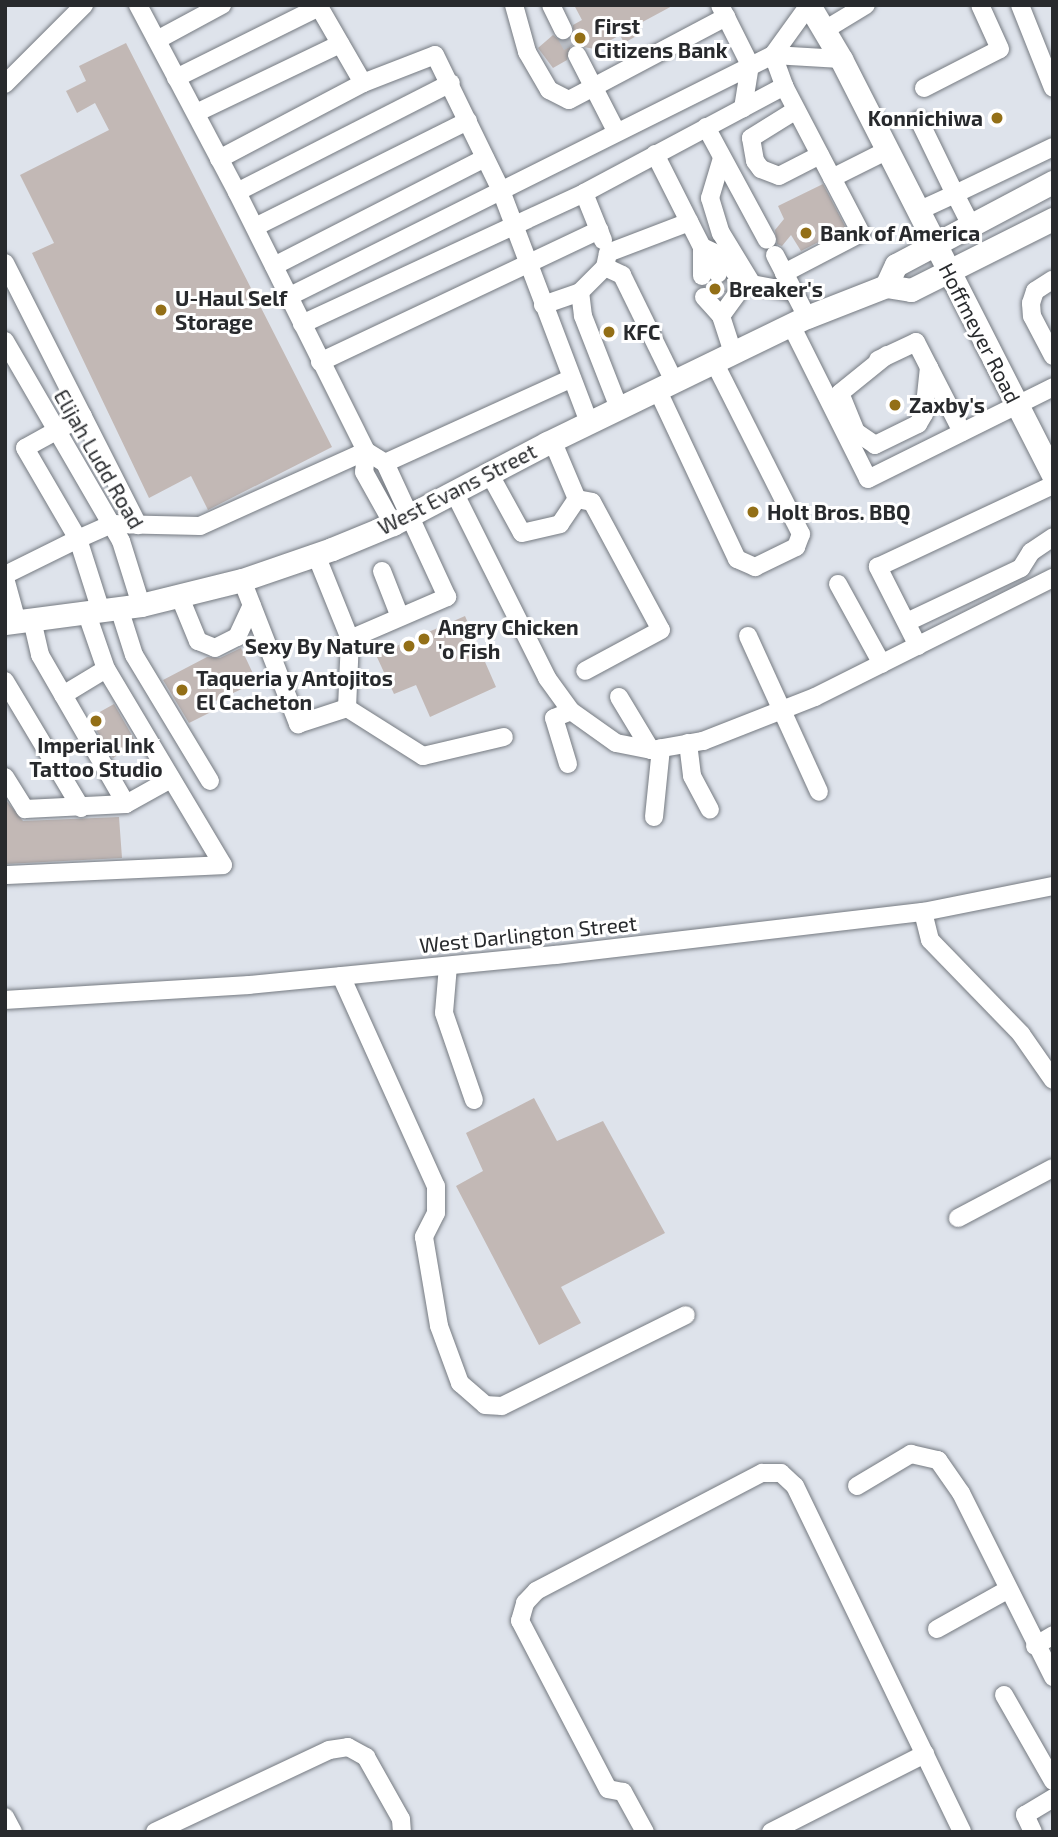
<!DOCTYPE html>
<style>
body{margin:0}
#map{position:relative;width:1058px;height:1837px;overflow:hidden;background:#dee3eb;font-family:"Exo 2",sans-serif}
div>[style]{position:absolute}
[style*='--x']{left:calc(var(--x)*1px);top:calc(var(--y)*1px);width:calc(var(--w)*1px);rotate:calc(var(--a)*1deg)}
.building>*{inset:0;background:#c2b8b5}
.minor-tunnel>*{height:18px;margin-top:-9px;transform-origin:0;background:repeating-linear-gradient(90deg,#babec5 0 18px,transparent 0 27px)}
.roads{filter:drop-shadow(0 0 2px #757a81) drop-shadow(0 0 2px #757a81)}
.minor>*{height:18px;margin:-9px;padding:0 9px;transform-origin:9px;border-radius:9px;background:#fff}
.major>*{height:23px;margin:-11.5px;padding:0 11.5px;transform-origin:11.5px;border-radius:11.5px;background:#fff}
.dots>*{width:19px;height:19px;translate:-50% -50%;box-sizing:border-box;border:4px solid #fff;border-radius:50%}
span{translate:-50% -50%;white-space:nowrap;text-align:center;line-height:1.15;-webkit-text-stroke:6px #fff;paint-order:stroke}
.poi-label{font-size:21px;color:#282a2d;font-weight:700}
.left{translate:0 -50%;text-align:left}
.right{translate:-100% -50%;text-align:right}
.street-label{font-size:21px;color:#282a2d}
.frame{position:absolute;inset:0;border:7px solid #282a2d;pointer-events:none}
</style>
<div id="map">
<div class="building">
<div style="clip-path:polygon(574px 5px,674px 5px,635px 26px,640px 34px,624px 43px,620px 35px,595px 49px,571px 45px,567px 60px,553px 68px,538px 48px,553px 35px,561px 41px,572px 37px,573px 25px,582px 20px)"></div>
<div style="clip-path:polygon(126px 43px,332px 447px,208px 510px,191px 476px,149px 498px,32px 253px,54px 243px,20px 175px,109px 130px,95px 103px,77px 113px,66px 91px,86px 81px,79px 66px)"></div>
<div style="clip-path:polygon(823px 184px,846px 228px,801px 251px,791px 235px,782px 246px,777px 244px,775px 230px,784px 219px,778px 206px)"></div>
<div style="clip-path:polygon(465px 616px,496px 687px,430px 717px,416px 685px,394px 694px,376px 655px)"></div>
<div style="clip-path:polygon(241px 648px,257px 682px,209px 704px,213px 711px,189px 723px,163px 680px,207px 657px,220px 658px)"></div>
<div style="clip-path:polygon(114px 704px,137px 744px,113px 758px,89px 718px)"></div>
<div style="clip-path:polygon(5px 799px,23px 821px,119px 817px,122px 858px,5px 864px)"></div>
<div style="clip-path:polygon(534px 1098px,557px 1141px,603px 1121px,665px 1233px,561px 1287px,581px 1323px,539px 1345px,456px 1186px,483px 1171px,466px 1133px)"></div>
</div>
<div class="minor-tunnel">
<div style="--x:563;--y:30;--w:29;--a:61"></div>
<div style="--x:718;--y:274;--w:22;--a:87"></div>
</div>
<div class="roads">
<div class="minor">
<div style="--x:318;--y:5;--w:90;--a:60"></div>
<div style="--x:363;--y:83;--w:77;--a:-21.3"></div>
<div style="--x:435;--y:55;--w:148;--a:64"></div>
<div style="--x:500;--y:188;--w:250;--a:69.2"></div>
<div style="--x:514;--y:5;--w:49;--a:74.5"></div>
<div style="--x:527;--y:52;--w:44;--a:59.9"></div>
<div style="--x:549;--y:90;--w:22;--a:27"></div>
<div style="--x:569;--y:100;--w:178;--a:-27.9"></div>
<div style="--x:726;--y:17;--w:13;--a:-117"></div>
<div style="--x:551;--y:5;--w:28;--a:64"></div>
<div style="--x:809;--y:5;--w:62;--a:125.8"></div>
<div style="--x:773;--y:55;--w:68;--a:3.4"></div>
<div style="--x:1020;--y:5;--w:89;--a:68.3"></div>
<div style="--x:726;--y:17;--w:54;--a:63.4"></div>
<div style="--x:750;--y:65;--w:44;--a:99.2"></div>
<div style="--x:823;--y:31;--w:50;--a:-31.2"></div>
<div style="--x:157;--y:40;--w:74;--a:-28.3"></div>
<div style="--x:577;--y:55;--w:85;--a:62.8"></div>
<div style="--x:176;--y:78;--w:160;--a:-26.4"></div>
<div style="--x:5;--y:84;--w:112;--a:-45"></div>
<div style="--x:924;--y:88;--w:85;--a:-27.2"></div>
<div style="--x:1000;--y:49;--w:48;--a:-114.4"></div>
<div style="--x:796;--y:110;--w:53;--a:148.1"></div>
<div style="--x:751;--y:138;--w:23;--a:80"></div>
<div style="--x:755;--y:161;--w:10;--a:53"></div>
<div style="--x:761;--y:169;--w:19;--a:21"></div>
<div style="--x:779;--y:176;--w:46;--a:-27.1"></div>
<div style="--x:196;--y:113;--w:160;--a:-25.6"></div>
<div style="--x:919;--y:120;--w:82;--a:64.1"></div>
<div style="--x:955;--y:194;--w:109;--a:-25.6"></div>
<div style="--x:706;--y:127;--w:128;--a:61.6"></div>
<div style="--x:655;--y:154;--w:104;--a:63.2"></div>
<div style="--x:702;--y:247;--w:29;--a:90"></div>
<div style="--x:722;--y:158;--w:42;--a:106.7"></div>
<div style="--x:710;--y:198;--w:37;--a:73"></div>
<div style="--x:721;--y:233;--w:60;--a:58.7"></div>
<div style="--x:752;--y:284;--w:43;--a:10.8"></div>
<div style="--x:219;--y:159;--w:163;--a:-27.8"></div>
<div style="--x:832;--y:178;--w:60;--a:-26.6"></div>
<div style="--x:237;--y:192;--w:240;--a:-27"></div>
<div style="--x:584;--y:193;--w:51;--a:68"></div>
<div style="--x:918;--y:211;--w:41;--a:-24.7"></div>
<div style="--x:955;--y:194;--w:35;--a:63"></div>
<div style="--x:255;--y:227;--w:238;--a:-26.5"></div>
<div style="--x:702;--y:247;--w:26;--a:25"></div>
<div style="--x:726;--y:258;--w:19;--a:58"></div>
<div style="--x:702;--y:247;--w:31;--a:59"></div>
<div style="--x:775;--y:255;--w:70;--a:62.7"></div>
<div style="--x:5;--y:263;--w:294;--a:63.1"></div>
<div style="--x:274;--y:266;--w:237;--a:-27.1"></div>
<div style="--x:605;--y:267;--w:19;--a:25"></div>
<div style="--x:622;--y:275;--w:118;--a:63.9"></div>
<div style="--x:1052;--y:280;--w:20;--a:147"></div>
<div style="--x:1035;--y:291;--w:13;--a:108"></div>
<div style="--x:1031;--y:303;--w:13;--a:86"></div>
<div style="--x:1032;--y:316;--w:45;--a:62.3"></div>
<div style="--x:290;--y:296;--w:540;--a:-26.52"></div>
<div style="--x:773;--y:55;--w:33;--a:70"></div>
<div style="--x:784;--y:86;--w:166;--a:62.4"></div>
<div style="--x:861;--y:233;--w:87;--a:152.5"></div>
<div style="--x:704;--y:297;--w:25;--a:48"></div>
<div style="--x:721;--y:316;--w:39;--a:72"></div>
<div style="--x:543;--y:305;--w:39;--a:-19"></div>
<div style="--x:721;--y:316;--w:27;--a:-54"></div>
<div style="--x:302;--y:324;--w:311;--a:-24.9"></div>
<div style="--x:584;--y:193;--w:227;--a:-28.1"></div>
<div style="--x:791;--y:325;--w:172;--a:63.4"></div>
<div style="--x:868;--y:479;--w:207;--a:-26.4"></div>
<div style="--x:5;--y:341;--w:231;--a:59.9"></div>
<div style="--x:121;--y:541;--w:67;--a:72.6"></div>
<div style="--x:887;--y:355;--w:60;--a:141"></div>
<div style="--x:840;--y:393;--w:42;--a:67.7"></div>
<div style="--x:856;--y:432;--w:23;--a:34"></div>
<div style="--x:875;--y:445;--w:48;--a:-26"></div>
<div style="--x:918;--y:424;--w:12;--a:-59"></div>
<div style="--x:924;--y:414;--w:47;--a:-83.9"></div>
<div style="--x:878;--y:360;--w:42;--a:-25.3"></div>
<div style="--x:916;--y:342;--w:101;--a:62.9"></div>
<div style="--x:320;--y:362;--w:309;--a:-25.3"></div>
<div style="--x:657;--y:389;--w:188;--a:64.8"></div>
<div style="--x:737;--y:559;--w:20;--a:24"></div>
<div style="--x:755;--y:567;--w:46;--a:-26"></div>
<div style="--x:796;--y:547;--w:14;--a:-69"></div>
<div style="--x:801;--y:534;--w:193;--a:-116.8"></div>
<div style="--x:619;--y:408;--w:99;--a:-111.4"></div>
<div style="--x:583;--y:316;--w:24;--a:-97"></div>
<div style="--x:580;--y:292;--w:35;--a:-45"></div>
<div style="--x:605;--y:267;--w:14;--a:-78"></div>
<div style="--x:608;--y:253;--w:87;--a:-20.9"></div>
<div style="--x:83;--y:416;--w:66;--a:151.1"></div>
<div style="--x:25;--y:448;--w:105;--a:59.8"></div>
<div style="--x:78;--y:539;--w:37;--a:-24"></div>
<div style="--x:112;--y:524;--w:88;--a:1.3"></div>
<div style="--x:200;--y:526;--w:182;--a:-24.3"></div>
<div style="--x:366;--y:451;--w:289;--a:-116.5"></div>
<div style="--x:237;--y:192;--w:212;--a:-117.9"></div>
<div style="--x:385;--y:463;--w:205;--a:-24.4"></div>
<div style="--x:489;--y:473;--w:68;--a:61.2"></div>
<div style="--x:522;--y:533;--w:39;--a:-13"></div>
<div style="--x:560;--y:524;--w:30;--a:-56"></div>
<div style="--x:577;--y:499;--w:64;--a:-113"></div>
<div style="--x:454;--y:492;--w:208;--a:63.4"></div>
<div style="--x:547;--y:678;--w:41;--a:54"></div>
<div style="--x:571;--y:711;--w:55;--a:35.4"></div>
<div style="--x:616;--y:743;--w:36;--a:11"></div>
<div style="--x:651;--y:750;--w:53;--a:-9.8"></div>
<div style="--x:703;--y:741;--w:120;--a:-21.4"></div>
<div style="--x:815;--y:697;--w:266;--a:-26.6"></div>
<div style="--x:577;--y:499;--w:15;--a:11"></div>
<div style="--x:592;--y:502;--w:145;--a:61.7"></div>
<div style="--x:661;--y:630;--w:86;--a:151.7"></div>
<div style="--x:382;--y:571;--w:49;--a:68.6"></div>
<div style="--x:5;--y:575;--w:81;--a:-26.3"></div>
<div style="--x:78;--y:539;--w:76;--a:72.3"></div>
<div style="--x:5;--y:578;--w:46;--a:74.7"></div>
<div style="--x:242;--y:580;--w:155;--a:68.7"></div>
<div style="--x:298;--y:724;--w:52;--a:-18.1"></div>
<div style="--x:347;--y:708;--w:69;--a:-87.5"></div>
<div style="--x:350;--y:639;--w:91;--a:-112"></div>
<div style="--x:838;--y:584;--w:91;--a:61.2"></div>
<div style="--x:179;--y:595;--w:50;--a:67.6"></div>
<div style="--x:198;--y:641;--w:18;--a:22"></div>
<div style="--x:215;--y:648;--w:25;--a:-27"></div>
<div style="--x:237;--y:637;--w:35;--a:-65"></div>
<div style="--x:119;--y:608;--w:49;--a:72.3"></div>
<div style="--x:134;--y:655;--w:147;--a:58.9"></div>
<div style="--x:32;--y:620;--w:36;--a:77"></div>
<div style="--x:40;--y:655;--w:172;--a:60"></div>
<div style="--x:907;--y:622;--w:126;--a:-25.3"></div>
<div style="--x:1021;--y:568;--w:19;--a:-58"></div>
<div style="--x:1031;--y:552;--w:27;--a:-34"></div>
<div style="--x:748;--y:636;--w:171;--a:65.5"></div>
<div style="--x:350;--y:639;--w:106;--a:-23.4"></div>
<div style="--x:447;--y:597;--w:148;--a:-114.8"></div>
<div style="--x:385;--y:463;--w:22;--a:-148"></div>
<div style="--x:366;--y:451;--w:21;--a:95"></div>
<div style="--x:364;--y:472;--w:60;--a:60.9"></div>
<div style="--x:918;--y:646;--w:89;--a:-116.9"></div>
<div style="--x:878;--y:567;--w:193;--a:-25.1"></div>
<div style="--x:5;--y:681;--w:148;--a:59.1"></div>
<div style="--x:63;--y:695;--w:50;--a:-31.2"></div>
<div style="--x:619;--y:697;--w:62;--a:58.9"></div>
<div style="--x:347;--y:708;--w:90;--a:32.3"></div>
<div style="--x:423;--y:756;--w:83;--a:-13.2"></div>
<div style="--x:688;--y:743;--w:33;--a:83"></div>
<div style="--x:692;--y:776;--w:38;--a:62"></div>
<div style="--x:568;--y:764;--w:48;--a:-106.9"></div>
<div style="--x:554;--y:718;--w:18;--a:-22"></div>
<div style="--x:5;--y:777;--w:38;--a:58"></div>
<div style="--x:25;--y:809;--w:101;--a:-2.8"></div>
<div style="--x:126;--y:804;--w:51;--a:-29.1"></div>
<div style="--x:654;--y:817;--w:69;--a:-84.2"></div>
<div style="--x:5;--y:875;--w:218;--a:-2.6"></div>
<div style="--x:223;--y:865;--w:228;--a:-120.8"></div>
<div style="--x:106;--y:669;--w:58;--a:-109.1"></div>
<div style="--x:923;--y:912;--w:29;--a:76"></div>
<div style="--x:930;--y:940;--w:131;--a:45.9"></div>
<div style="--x:1021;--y:1034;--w:56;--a:55.2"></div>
<div style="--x:448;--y:966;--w:47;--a:94.9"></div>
<div style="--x:444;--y:1013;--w:92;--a:71"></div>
<div style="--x:341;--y:976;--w:230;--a:65.7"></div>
<div style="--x:436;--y:1186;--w:27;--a:90"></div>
<div style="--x:436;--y:1213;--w:27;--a:117"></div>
<div style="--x:424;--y:1237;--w:90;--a:80.4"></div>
<div style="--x:439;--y:1326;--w:61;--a:69.8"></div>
<div style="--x:460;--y:1383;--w:33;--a:41"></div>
<div style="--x:485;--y:1405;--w:17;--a:3"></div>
<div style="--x:502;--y:1406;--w:205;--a:-26.3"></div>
<div style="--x:5;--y:1000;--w:244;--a:-3.5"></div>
<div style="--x:249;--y:985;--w:308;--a:-5.6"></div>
<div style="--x:556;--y:955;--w:370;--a:-6.7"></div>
<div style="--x:923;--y:912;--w:133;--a:-11.3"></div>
<div style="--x:958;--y:1218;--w:107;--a:-27.8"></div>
<div style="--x:857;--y:1486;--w:63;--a:-30.7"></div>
<div style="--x:911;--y:1454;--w:28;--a:13"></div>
<div style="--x:938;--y:1460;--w:40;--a:55.1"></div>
<div style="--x:961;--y:1493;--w:206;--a:63.4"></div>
<div style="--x:937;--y:1629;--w:80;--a:-29.1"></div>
<div style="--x:1035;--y:1646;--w:21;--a:-31"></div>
<div style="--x:1004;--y:1695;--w:99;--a:60.3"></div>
<div style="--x:5;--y:1817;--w:17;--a:62"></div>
<div style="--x:155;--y:1832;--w:192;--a:-25.2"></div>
<div style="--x:329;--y:1750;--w:19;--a:-9"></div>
<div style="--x:348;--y:1747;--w:21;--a:29"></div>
<div style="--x:366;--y:1757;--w:71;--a:60.6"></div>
<div style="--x:401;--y:1819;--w:13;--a:86"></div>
<div style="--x:645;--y:1832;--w:46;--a:-118.8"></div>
<div style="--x:623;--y:1792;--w:15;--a:-169"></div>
<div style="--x:608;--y:1789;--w:190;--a:-117.6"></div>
<div style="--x:520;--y:1621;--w:19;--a:-74"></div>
<div style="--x:525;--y:1603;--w:16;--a:-47"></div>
<div style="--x:536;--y:1591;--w:255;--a:-27.6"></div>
<div style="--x:762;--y:1473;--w:19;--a:0"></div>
<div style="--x:781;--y:1473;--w:19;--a:43"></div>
<div style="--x:795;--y:1486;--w:384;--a:64.2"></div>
<div style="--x:771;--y:1832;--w:173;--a:-26.9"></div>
<div style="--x:1033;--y:1832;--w:19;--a:-115"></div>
<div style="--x:1025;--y:1815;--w:33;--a:-31"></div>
</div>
<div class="major">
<div style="--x:809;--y:5;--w:63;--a:59.3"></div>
<div style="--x:841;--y:59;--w:467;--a:63"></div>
<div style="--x:886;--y:286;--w:23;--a:-65"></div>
<div style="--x:896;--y:265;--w:178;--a:-27.9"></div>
<div style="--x:5;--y:623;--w:137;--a:-7.5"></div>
<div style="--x:141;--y:605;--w:104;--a:-13.9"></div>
<div style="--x:242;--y:580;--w:95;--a:-19"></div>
<div style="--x:332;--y:549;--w:66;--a:-22.3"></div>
<div style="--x:393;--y:524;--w:174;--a:-27.7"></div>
<div style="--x:547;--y:443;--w:289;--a:-25.9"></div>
<div style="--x:807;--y:317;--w:85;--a:-21.4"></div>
<div style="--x:886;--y:286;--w:25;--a:9"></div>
<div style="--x:911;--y:290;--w:159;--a:-26.6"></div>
</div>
</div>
<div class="dots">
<div style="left:580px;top:38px;background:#936f17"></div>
<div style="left:997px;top:118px;background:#936f17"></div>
<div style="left:806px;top:233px;background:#936f17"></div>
<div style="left:715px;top:289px;background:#936f17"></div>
<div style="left:161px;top:310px;background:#936f17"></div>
<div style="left:609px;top:332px;background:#936f17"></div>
<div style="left:895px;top:405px;background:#936f17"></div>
<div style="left:753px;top:512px;background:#936f17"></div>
<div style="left:424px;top:639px;background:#936f17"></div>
<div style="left:409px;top:646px;background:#936f17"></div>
<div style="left:182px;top:690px;background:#936f17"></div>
<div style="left:96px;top:721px;background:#936f17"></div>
</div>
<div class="poi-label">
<span class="left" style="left:594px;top:38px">First<br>Citizens Bank</span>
<span class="right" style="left:983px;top:118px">Konnichiwa</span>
<span class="left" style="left:820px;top:233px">Bank of America</span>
<span class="left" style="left:729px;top:289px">Breaker's</span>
<span class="left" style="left:175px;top:310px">U-Haul Self<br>Storage</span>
<span class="left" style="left:623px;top:332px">KFC</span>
<span class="left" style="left:909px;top:405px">Zaxby's</span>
<span class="left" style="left:767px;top:512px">Holt Bros. BBQ</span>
<span class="left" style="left:438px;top:639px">Angry Chicken<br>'o Fish</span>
<span class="right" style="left:395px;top:646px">Sexy By Nature</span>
<span class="left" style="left:196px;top:690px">Taqueria y Antojitos<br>El Cacheton</span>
<span style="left:96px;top:757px">Imperial Ink<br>Tattoo Studio</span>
</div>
<div class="street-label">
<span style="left:980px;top:333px;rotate:63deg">Hoffmeyer Road</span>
<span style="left:99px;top:459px;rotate:60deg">Elijah Ludd Road</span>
<span style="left:457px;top:489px;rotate:-27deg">West Evans Street</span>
<span style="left:528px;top:934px;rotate:-6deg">West Darlington Street</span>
</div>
<div class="frame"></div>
</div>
